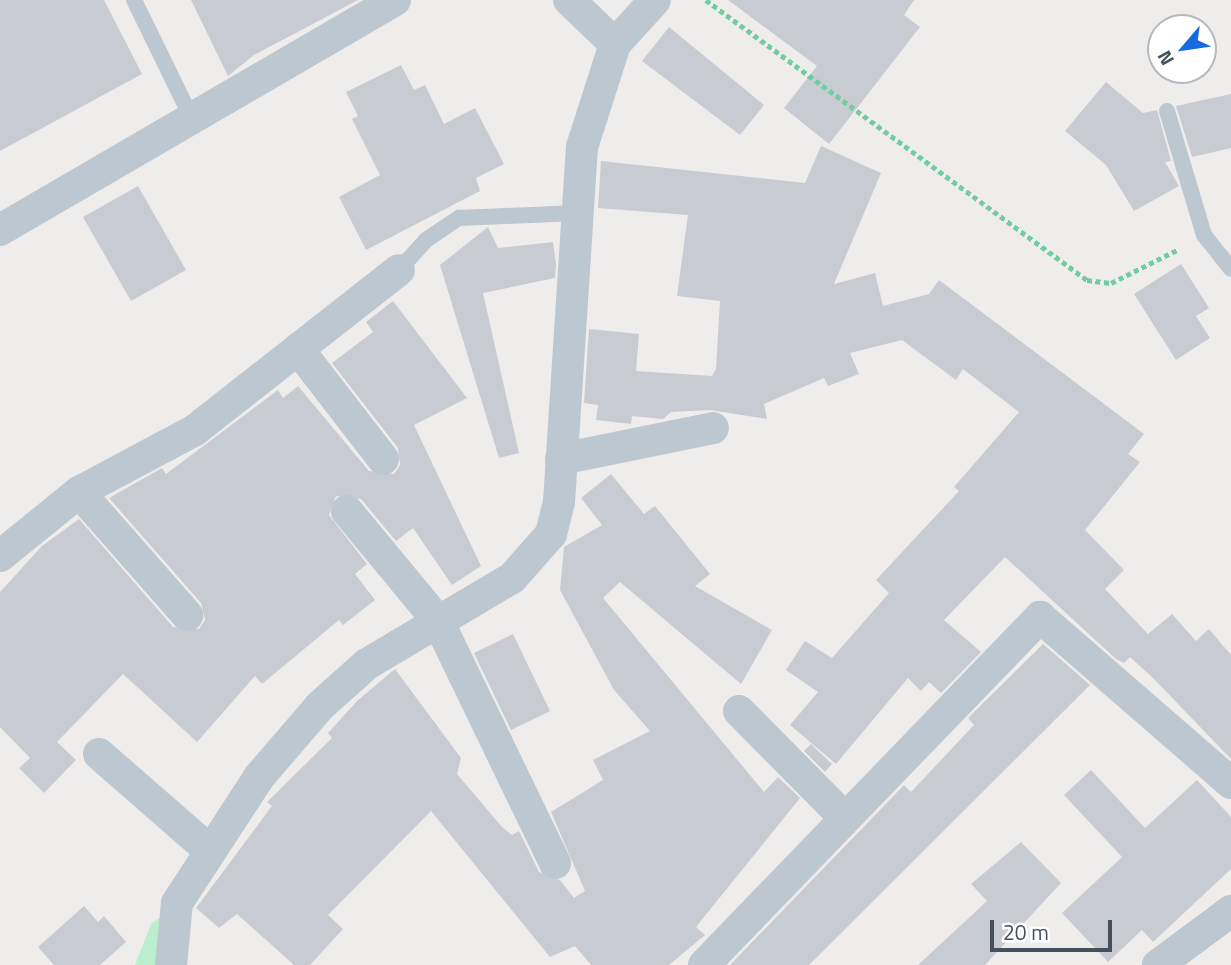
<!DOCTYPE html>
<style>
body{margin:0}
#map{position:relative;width:1231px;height:965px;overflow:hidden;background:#efecec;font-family:"Titillium Web",sans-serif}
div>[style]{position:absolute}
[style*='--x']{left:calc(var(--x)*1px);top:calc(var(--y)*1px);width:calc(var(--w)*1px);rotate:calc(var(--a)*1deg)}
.green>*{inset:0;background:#b9efcf}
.building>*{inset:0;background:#c9cbd2}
.path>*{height:4.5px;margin-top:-2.25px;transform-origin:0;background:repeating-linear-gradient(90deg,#71cda1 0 5px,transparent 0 8.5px)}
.lane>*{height:16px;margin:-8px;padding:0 8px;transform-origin:8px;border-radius:8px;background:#bdc7cf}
.street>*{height:32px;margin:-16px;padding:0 16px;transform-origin:16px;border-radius:16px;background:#bdc7cf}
span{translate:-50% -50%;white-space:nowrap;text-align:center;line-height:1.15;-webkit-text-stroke:5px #fff;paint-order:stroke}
.north{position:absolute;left:1147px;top:14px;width:70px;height:70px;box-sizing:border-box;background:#fff;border:2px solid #b5b9bd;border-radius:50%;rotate:241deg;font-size:19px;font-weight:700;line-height:28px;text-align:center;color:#45505a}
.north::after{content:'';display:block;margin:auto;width:24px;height:32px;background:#166be0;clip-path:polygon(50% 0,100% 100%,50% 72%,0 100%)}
.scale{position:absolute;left:990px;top:920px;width:122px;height:32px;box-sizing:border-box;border:4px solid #45505a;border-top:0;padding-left:9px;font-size:21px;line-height:24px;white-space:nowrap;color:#45505a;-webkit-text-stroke:5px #fff;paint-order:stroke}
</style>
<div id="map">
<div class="green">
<div style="clip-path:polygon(161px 917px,160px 965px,135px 965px,151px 924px)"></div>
</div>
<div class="building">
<div style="clip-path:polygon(0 0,104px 0,142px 74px,0 151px)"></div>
<div style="clip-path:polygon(191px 0,358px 0,254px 55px,228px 76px)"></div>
<div style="clip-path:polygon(728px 0,914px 0,904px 15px,920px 27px,829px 144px,784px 108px,817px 66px)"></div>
<div style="clip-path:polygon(669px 27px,764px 105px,740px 135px,642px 61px)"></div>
<div style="clip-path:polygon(401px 65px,414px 90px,425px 85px,444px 124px,475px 108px,504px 164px,476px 178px,480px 191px,366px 250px,339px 197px,380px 175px,352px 119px,358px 116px,346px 92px)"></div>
<div style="clip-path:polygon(1106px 82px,1143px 113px,1157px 110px,1171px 161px,1165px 162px,1179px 186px,1134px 211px,1106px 165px,1065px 131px)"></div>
<div style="clip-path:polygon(1231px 94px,1231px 148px,1192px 157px,1176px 106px)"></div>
<div style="clip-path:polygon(821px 146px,881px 173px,834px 284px,875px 273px,883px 306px,929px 294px,939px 280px,1144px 434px,1128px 454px,1140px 462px,1085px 530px,1124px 570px,1105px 589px,1148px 634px,1172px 614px,1196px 641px,1209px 629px,1231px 655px,1231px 759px,1154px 679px,1130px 657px,1124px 663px,1116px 659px,1005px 557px,944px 620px,981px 652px,941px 693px,929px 682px,921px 691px,908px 678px,836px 764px,790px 725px,818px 692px,786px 670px,805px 641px,832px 658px,889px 593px,876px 580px,959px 491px,954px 487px,1019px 412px,963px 369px,956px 380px,902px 340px,850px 353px,859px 374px,828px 386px,824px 378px,764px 404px,767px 419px,710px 410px,671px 412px,663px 419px,632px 416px,631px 424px,596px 420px,598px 405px,584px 403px,589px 329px,639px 334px,636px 371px,712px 376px,716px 369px,720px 301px,677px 296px,688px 215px,598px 208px,601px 161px,805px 183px)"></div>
<div style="clip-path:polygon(138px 186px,186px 270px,131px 301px,83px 217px)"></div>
<div style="clip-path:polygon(488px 227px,498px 248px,553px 242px,556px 264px,555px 278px,483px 293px,519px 453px,499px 458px,440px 265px)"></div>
<div style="clip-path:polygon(1181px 264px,1209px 308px,1196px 316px,1210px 338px,1176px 360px,1134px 294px)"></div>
<div style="clip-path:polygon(393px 301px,467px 398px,414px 425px,481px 566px,452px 585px,413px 528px,396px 541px,361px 499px,336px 496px,329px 515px,367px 564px,355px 574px,375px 600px,343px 625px,339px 620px,262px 684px,255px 676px,197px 742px,123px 674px,57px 742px,76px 760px,44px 793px,19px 768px,30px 758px,0 727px,0 592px,42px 546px,79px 519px,173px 627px,199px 629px,205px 620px,201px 603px,109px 498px,162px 468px,166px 474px,278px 390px,283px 398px,298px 386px,369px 471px,394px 474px,400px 465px,398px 448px,332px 363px,373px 332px,366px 322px)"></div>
<div style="clip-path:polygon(611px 474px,644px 514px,655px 506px,710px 574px,695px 586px,772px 630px,741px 684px,620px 582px,603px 598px,764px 792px,778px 777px,800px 798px,696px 927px,705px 935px,669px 965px,591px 965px,575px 946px,550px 957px,431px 811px,328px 915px,343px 929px,310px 965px,294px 965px,237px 914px,219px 928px,196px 908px,272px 806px,267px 802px,332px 738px,328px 733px,357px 701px,395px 669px,461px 758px,457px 774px,502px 827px,512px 835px,519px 831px,539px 872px,560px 880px,574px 898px,585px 891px,551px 812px,603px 780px,593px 760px,650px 731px,614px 690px,560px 590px,564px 547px,602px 525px,581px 498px)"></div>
<div style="clip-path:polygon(513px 634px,550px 711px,511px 730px,474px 653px)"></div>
<div style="clip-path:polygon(1043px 644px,1090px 685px,809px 965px,730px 965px,904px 785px,911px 792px,974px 725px,968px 718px)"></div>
<div style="clip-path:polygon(811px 744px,832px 764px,825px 772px,804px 751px)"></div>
<div style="clip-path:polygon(1091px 770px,1145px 828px,1197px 780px,1231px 817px,1231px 869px,1153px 942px,1142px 930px,1108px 962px,1062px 913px,1122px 857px,1064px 795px)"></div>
<div style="clip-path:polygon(1021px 842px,1061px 883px,985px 965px,918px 965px,987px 901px,971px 884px)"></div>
<div style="clip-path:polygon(84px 906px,98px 922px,104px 916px,126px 942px,100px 965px,54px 965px,38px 947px)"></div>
</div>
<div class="path">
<div style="--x:706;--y:0;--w:473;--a:36.3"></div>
<div style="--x:1087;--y:280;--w:24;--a:7"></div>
<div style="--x:1111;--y:283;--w:76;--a:-26.6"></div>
</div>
<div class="lane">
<div style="--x:134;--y:0;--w:135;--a:64"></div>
<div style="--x:1167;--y:111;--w:129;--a:73.4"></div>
<div style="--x:1204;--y:235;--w:43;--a:51.5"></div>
<div style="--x:399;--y:270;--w:40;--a:-48"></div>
<div style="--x:426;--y:240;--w:40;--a:-34"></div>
<div style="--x:459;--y:218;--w:117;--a:-2.4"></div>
</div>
<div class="street">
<div style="--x:569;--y:0;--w:64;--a:43.7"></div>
<div style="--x:0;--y:230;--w:457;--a:-30.2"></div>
<div style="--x:298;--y:349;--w:139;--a:52.3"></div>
<div style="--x:561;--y:459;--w:155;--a:-11.5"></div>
<div style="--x:79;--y:492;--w:164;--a:48.7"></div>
<div style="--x:347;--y:511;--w:143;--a:50.4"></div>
<div style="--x:438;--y:621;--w:269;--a:64.2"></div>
<div style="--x:0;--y:556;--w:102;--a:-39"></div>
<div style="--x:79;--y:492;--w:132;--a:-28.1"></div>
<div style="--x:195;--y:430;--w:259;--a:-38.1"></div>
<div style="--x:739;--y:711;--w:151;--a:45.3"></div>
<div style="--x:99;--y:754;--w:147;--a:41.1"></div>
<div style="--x:171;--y:965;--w:62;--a:-84.5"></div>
<div style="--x:177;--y:903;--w:150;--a:-56.9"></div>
<div style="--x:259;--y:777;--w:94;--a:-49.3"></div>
<div style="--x:320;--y:706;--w:63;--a:-41.8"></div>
<div style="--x:367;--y:664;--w:169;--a:-30.7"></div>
<div style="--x:512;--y:578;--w:59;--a:-48.4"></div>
<div style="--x:551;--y:534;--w:33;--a:-76"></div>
<div style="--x:559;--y:502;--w:356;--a:-86.3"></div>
<div style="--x:582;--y:147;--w:108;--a:-72.2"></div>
<div style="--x:615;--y:44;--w:59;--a:-47.7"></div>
<div style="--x:704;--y:965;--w:484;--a:-46"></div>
<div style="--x:1040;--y:617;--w:253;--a:41"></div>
<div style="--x:1158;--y:965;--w:91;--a:-36.5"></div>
</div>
<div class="north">N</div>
<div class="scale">20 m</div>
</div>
